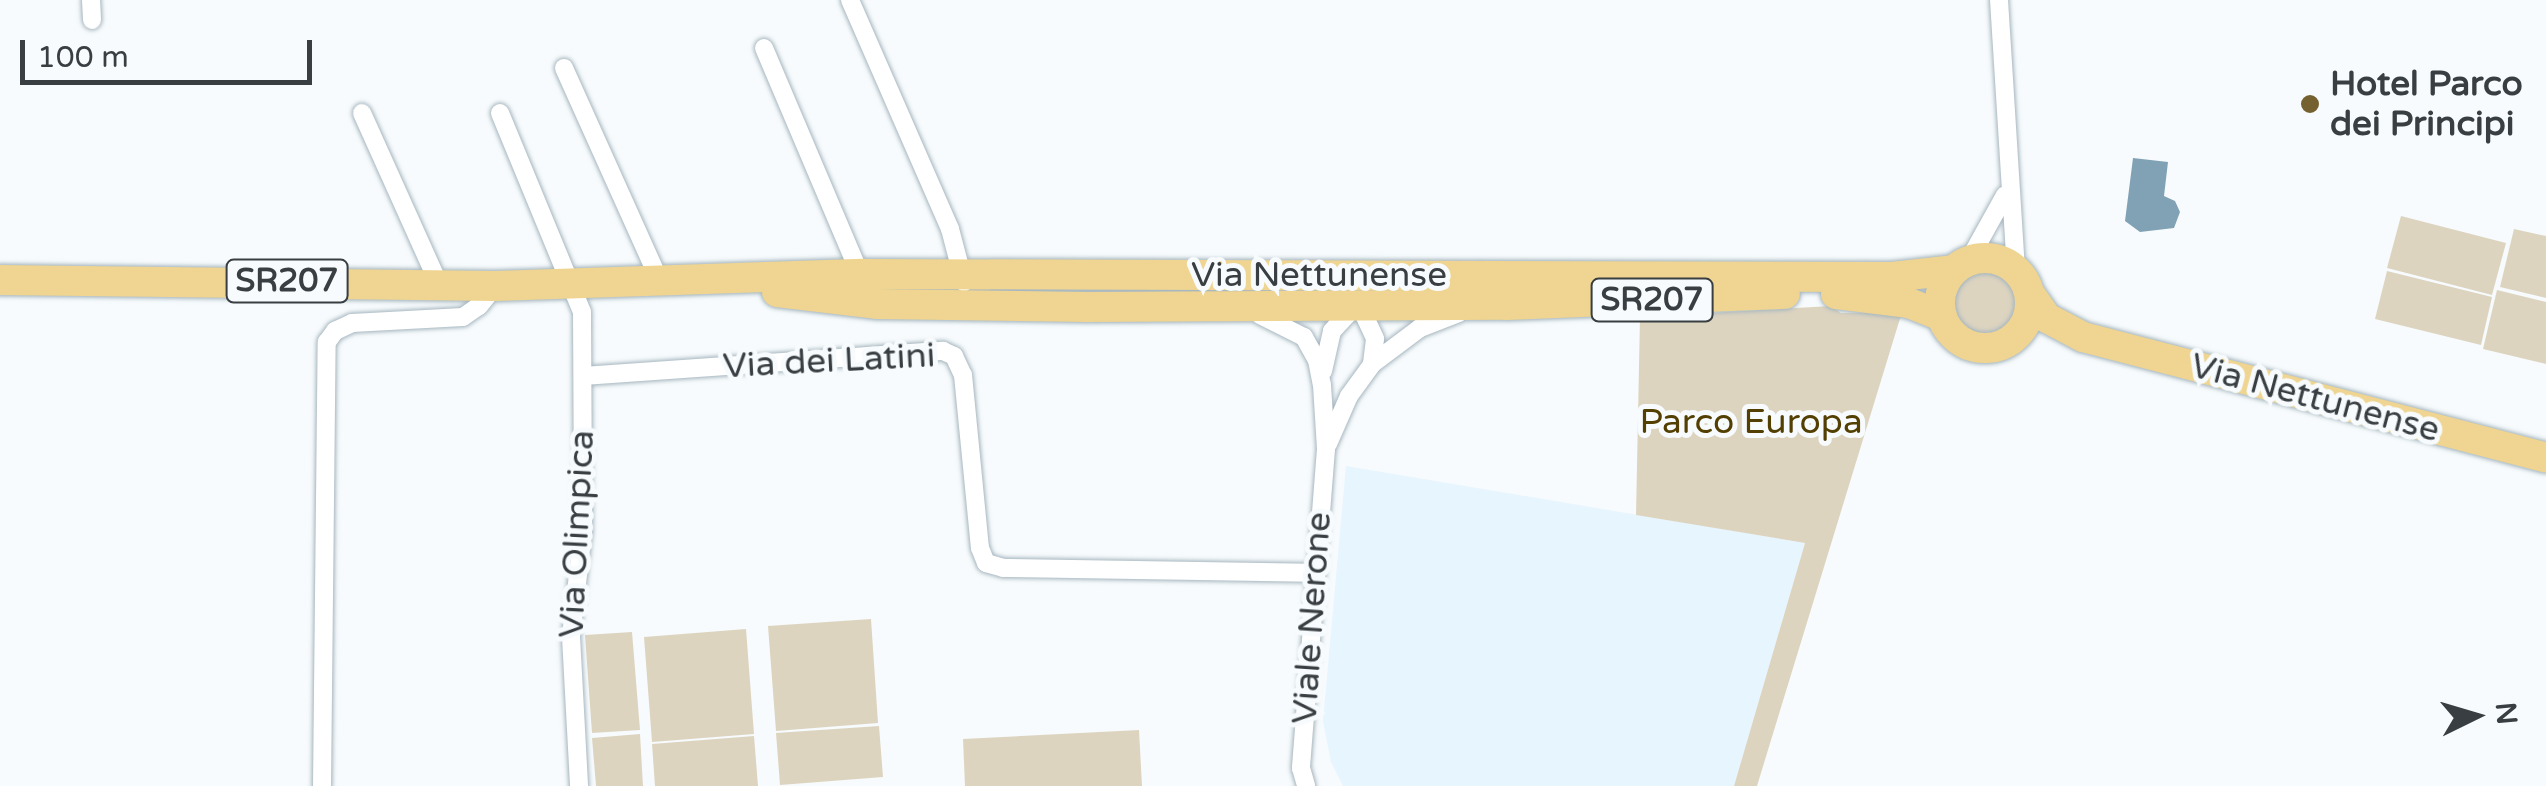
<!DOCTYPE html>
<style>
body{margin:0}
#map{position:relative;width:2546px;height:786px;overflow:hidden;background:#f7fbfd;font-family:"Varela Round",sans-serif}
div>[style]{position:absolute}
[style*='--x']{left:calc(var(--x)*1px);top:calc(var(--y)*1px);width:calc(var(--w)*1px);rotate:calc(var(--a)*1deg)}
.built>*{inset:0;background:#e7f5fe}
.green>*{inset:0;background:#ddd4c0}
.round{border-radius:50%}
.water>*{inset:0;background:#81a2b5}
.roads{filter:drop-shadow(0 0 2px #a6b6bf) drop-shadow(0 0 2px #a6b6bf)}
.minor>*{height:18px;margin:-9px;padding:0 9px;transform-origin:9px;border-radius:9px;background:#fff}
.primary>*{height:30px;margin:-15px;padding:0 15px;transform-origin:15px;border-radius:15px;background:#efd591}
.primary>.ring{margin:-15px;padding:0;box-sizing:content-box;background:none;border:30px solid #efd591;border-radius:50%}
.dots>*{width:28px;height:28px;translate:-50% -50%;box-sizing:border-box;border:5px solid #f7fbfd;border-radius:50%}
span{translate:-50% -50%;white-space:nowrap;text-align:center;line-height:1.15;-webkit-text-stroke:10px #f7fbfd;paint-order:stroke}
.shield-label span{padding:2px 8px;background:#f7fbfd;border:2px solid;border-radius:8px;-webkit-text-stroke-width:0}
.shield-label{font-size:32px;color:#383e42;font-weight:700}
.poi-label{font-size:35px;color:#383e42;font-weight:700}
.left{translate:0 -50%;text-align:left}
.street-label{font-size:35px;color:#383e42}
.park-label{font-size:35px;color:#533f02}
.north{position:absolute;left:2426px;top:666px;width:100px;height:100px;-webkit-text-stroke:8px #f7fbfd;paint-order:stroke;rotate:85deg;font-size:28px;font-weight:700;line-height:40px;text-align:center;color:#383e42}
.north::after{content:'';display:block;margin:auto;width:35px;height:45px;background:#383e42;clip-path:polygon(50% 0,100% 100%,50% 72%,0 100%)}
.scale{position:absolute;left:20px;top:40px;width:292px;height:45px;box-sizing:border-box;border:5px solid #383e42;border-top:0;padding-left:12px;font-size:30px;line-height:35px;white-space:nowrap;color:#383e42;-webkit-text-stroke:8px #f7fbfd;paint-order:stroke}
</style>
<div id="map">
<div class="built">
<div style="clip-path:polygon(1346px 466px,1805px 543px,1734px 786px,1343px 786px,1331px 762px,1323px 721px)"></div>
</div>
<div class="green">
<div style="clip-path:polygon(2401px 216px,2506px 243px,2492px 295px,2387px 268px)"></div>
<div style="clip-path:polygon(2514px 229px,2546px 236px,2546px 298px,2500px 287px)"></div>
<div class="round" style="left:1950px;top:268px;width:70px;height:70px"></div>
<div style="clip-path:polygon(2387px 271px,2492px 297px,2481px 345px,2375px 319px)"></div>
<div style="clip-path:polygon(2497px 290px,2546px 302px,2546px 364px,2483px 349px)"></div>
<div style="clip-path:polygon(1831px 306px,1841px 313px,1902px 312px,1757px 786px,1734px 786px,1805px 543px,1636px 515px,1640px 317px)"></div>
<div style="clip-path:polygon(871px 619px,878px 723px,776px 731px,768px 626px)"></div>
<div style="clip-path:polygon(746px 629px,754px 734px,652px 742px,644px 637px)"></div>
<div style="clip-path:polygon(632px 632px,640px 730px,592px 733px,585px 635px)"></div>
<div style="clip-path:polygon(879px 726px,883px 777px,780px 785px,776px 733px)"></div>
<div style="clip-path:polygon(1139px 730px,1142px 786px,965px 786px,963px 739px)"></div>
<div style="clip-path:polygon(640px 734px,643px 786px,596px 786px,592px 738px)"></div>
<div style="clip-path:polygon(754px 736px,758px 786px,655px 786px,652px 744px)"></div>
</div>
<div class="water">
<div style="clip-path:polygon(2133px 158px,2168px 162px,2164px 196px,2175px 201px,2180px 212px,2174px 228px,2140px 232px,2125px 221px)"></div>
</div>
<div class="roads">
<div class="minor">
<div style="--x:91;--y:0;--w:20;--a:87"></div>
<div style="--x:850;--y:0;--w:250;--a:66.4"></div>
<div style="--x:950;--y:229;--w:55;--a:75.2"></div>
<div style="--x:1999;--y:0;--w:271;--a:86.4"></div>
<div style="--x:764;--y:48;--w:253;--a:67"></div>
<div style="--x:564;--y:68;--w:235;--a:65.8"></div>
<div style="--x:362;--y:113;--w:188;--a:65.8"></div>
<div style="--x:500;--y:113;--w:215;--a:67.6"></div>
<div style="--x:582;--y:312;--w:219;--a:89.7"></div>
<div style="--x:583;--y:531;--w:107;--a:96.5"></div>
<div style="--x:571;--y:637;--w:149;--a:86.9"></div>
<div style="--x:1969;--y:260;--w:74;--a:-61"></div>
<div style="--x:1359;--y:304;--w:38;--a:65"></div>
<div style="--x:1375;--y:339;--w:24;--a:97"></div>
<div style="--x:1260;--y:315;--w:49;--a:26.6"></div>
<div style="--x:1304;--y:337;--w:26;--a:61"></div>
<div style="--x:1317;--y:360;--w:25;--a:79"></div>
<div style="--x:1322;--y:385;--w:64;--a:86.4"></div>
<div style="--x:1326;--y:449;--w:320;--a:94.5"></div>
<div style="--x:1301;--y:768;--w:19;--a:74"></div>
<div style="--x:1323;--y:371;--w:41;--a:-77.3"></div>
<div style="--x:1332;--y:331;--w:33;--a:-47"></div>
<div style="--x:583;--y:376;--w:361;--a:-4"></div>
<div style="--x:943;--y:351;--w:12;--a:24"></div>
<div style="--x:954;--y:356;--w:21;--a:65"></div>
<div style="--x:963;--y:375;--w:174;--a:84.4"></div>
<div style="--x:980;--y:548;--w:16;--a:68"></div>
<div style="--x:986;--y:563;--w:18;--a:16"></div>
<div style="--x:1003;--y:568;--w:313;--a:0.9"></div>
<div style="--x:1328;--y:444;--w:52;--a:-66.4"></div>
<div style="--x:1349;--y:396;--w:39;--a:-54"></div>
<div style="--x:1372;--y:364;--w:60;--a:-36.9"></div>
<div style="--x:1420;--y:328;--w:42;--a:-21"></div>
<div style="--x:322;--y:786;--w:444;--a:-89.4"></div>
<div style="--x:327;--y:342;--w:14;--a:-54"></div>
<div style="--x:335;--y:331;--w:19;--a:-25"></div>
<div style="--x:352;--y:323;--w:111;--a:-3.1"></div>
<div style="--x:463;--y:317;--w:19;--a:-35"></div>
<div style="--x:479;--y:306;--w:26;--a:-51"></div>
</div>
<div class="primary">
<div class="ring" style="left:1940px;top:258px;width:60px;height:60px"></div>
<div style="--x:0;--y:280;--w:495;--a:0.7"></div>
<div style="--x:495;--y:286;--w:368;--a:-1.9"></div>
<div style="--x:863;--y:274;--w:1029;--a:0.17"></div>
<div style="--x:1892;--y:277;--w:61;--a:-6.5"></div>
<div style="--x:777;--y:292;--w:102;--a:6.8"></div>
<div style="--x:878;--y:304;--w:209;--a:0.8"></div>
<div style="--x:1087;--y:307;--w:420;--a:-0.3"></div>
<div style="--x:1507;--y:305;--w:278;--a:-2.3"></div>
<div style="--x:1836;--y:294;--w:74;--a:7"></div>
<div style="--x:1909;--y:303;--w:35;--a:22"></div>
<div style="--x:2030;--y:294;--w:29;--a:55"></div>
<div style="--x:2047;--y:318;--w:41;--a:27.8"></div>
<div style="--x:2083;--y:337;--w:479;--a:14.6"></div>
</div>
</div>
<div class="dots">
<div style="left:2310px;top:104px;background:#756130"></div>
</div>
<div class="shield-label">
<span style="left:287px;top:281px">SR207</span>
<span style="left:1652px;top:300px">SR207</span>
</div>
<div class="poi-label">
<span class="left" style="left:2330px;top:104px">Hotel Parco<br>dei Principi</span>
</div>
<div class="street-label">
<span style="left:1319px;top:275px">Via Nettunense</span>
<span style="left:829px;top:361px;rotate:-3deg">Via dei Latini</span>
<span style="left:2315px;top:398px;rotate:15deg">Via Nettunense</span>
<span style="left:577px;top:534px;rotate:-87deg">Via Olimpica</span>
<span style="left:1312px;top:618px;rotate:-86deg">Viale Nerone</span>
</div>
<div class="park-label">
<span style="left:1751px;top:422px">Parco Europa</span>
</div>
<div class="north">N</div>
<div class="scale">100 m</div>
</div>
